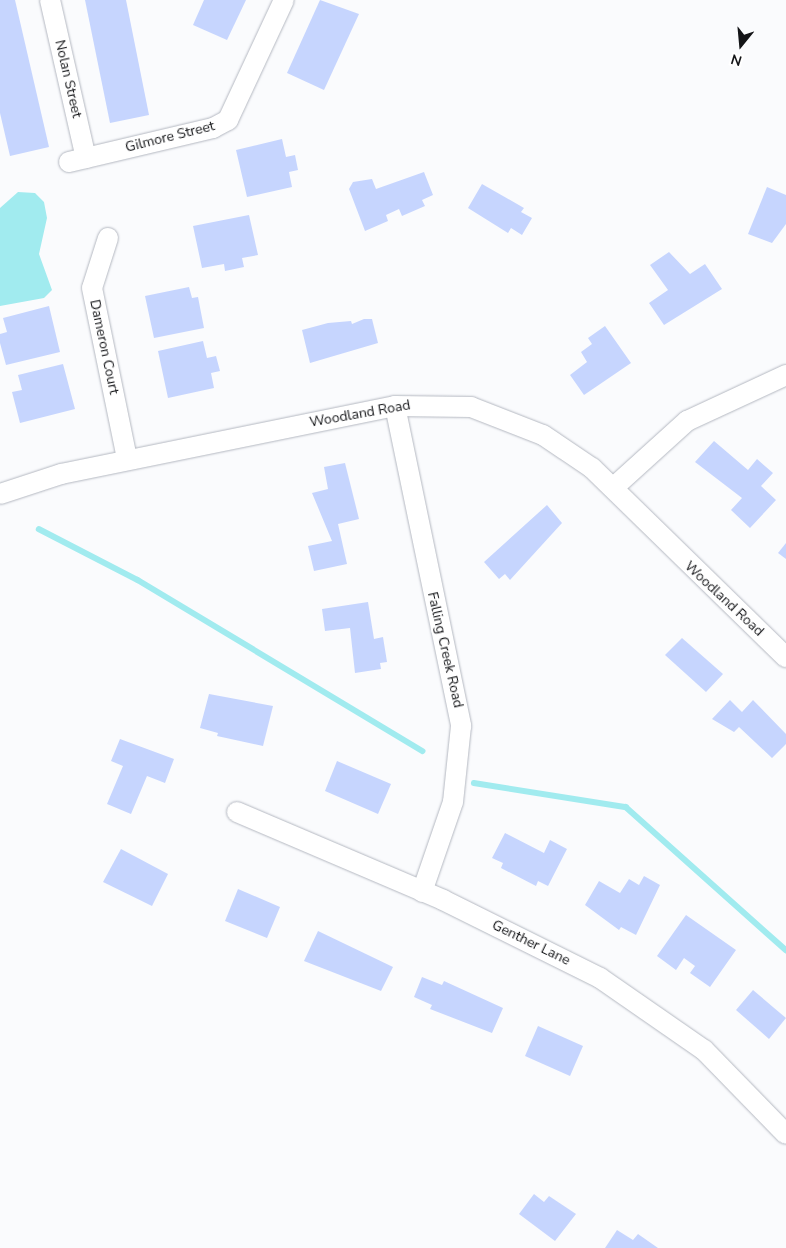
<!DOCTYPE html>
<style>
body{margin:0}
#map{position:relative;width:786px;height:1248px;overflow:hidden;background:#fafbfd;font-family:"Nunito Sans",sans-serif}
div>[style]{position:absolute}
[style*='--x']{left:calc(var(--x)*1px);top:calc(var(--y)*1px);width:calc(var(--w)*1px);rotate:calc(var(--a)*1deg)}
.water>*{inset:0;background:#a1ebef}
.stream>*{height:5.5px;margin:-2.75px;padding:0 2.75px;transform-origin:2.75px;border-radius:2.75px;background:#a1ebef}
.building>*{inset:0;background:#c6d5fe}
.roads{filter:drop-shadow(0 0 1px #b4b8c1) drop-shadow(0 0 1px #b4b8c1)}
.street>*{height:20px;margin:-10px;padding:0 10px;transform-origin:10px;border-radius:10px;background:#fff}
span{translate:-50% -50%;white-space:nowrap;text-align:center;line-height:1.15;-webkit-text-stroke:4.5px #fff;paint-order:stroke}
.street-label{font-size:14px;color:#131417}
.north{position:absolute;left:716px;top:20px;width:50px;height:50px;-webkit-text-stroke:4px #fff;paint-order:stroke;rotate:197deg;font-size:14px;font-weight:700;line-height:20px;text-align:center;color:#131417}
.north::after{content:'';display:block;margin:auto;width:18px;height:22px;background:#131417;clip-path:polygon(50% 0,100% 100%,50% 72%,0 100%)}
</style>
<div id="map">
<div class="water">
<div style="clip-path:polygon(18px 192px,35px 193px,44px 202px,47px 218px,39px 254px,52px 290px,44px 298px,0 306px,0 208px)"></div>
</div>
<div class="stream">
<div style="--x:39;--y:529;--w:111;--a:27.3"></div>
<div style="--x:138;--y:580;--w:332;--a:31"></div>
<div style="--x:474;--y:783;--w:154;--a:9"></div>
<div style="--x:626;--y:807;--w:215;--a:41.8"></div>
</div>
<div class="building">
<div style="clip-path:polygon(0 0,15px 0,49px 147px,10px 156px,0 113px)"></div>
<div style="clip-path:polygon(85px 0,126px 0,149px 115px,110px 123px)"></div>
<div style="clip-path:polygon(204px 0,246px 0,227px 40px,193px 25px)"></div>
<div style="clip-path:polygon(320px 0,359px 14px,324px 90px,287px 73px)"></div>
<div style="clip-path:polygon(282px 139px,286px 157px,295px 155px,298px 170px,289px 172px,292px 187px,247px 197px,236px 150px)"></div>
<div style="clip-path:polygon(424px 172px,433px 195px,422px 200px,425px 206px,402px 216px,399px 209px,386px 215px,388px 221px,365px 231px,349px 189px,353px 182px,372px 179px,376px 189px)"></div>
<div style="clip-path:polygon(482px 184px,524px 208px,521px 212px,532px 218px,522px 235px,511px 228px,508px 233px,468px 208px)"></div>
<div style="clip-path:polygon(767px 187px,786px 195px,786px 224px,772px 243px,748px 234px)"></div>
<div style="clip-path:polygon(249px 215px,258px 255px,242px 258px,244px 267px,225px 271px,224px 264px,202px 268px,193px 226px)"></div>
<div style="clip-path:polygon(669px 252px,690px 274px,705px 264px,722px 289px,664px 325px,649px 303px,668px 290px,650px 265px)"></div>
<div style="clip-path:polygon(189px 287px,192px 298px,198px 297px,204px 328px,154px 338px,145px 296px)"></div>
<div style="clip-path:polygon(49px 306px,60px 352px,6px 365px,0 343px,0 334px,7px 332px,3px 318px)"></div>
<div style="clip-path:polygon(364px 319px,372px 319px,378px 343px,310px 363px,302px 330px,328px 323px,351px 321px,352px 324px)"></div>
<div style="clip-path:polygon(605px 326px,631px 363px,584px 395px,570px 375px,587px 362px,581px 352px,592px 344px,588px 338px)"></div>
<div style="clip-path:polygon(203px 341px,207px 358px,216px 356px,220px 371px,211px 373px,214px 388px,168px 398px,158px 351px)"></div>
<div style="clip-path:polygon(63px 364px,75px 409px,20px 423px,12px 392px,22px 390px,18px 375px)"></div>
<div style="clip-path:polygon(714px 441px,748px 470px,757px 459px,773px 473px,761px 486px,776px 500px,750px 528px,731px 510px,742px 498px,695px 462px)"></div>
<div style="clip-path:polygon(345px 463px,359px 519px,338px 524px,347px 564px,314px 571px,308px 546px,332px 541px,312px 493px,328px 489px,324px 467px)"></div>
<div style="clip-path:polygon(547px 505px,562px 523px,510px 580px,505px 574px,499px 579px,484px 562px)"></div>
<div style="clip-path:polygon(786px 543px,786px 559px,778px 553px)"></div>
<div style="clip-path:polygon(368px 602px,374px 639px,383px 637px,387px 662px,380px 663px,381px 669px,355px 673px,350px 628px,325px 631px,322px 609px)"></div>
<div style="clip-path:polygon(682px 638px,723px 674px,706px 692px,665px 655px)"></div>
<div style="clip-path:polygon(209px 694px,273px 706px,263px 746px,217px 736px,218px 733px,200px 728px)"></div>
<div style="clip-path:polygon(730px 700px,742px 712px,753px 700px,786px 734px,786px 744px,772px 758px,739px 727px,734px 732px,712px 719px)"></div>
<div style="clip-path:polygon(120px 739px,174px 759px,165px 783px,147px 776px,131px 814px,107px 804px,123px 766px,111px 761px)"></div>
<div style="clip-path:polygon(337px 761px,391px 784px,378px 814px,325px 791px)"></div>
<div style="clip-path:polygon(505px 833px,544px 853px,550px 840px,567px 849px,548px 886px,538px 881px,536px 886px,501px 868px,503px 863px,492px 858px)"></div>
<div style="clip-path:polygon(121px 849px,168px 874px,152px 906px,103px 882px)"></div>
<div style="clip-path:polygon(644px 876px,660px 885px,636px 935px,621px 927px,619px 930px,585px 905px,599px 881px,620px 893px,629px 879px,639px 885px)"></div>
<div style="clip-path:polygon(238px 889px,280px 907px,267px 938px,225px 921px)"></div>
<div style="clip-path:polygon(686px 915px,736px 950px,710px 987px,690px 973px,695px 966px,684px 958px,676px 970px,657px 956px)"></div>
<div style="clip-path:polygon(318px 931px,393px 967px,381px 991px,304px 961px)"></div>
<div style="clip-path:polygon(422px 977px,442px 985px,444px 981px,503px 1008px,492px 1033px,430px 1009px,432px 1005px,414px 997px)"></div>
<div style="clip-path:polygon(753px 990px,786px 1018px,769px 1039px,736px 1010px)"></div>
<div style="clip-path:polygon(538px 1026px,583px 1046px,570px 1076px,525px 1056px)"></div>
<div style="clip-path:polygon(534px 1194px,544px 1202px,549px 1196px,576px 1214px,555px 1241px,519px 1214px)"></div>
<div style="clip-path:polygon(617px 1230px,633px 1240px,638px 1234px,658px 1248px,605px 1248px)"></div>
</div>
<div class="roads">
<div class="street">
<div style="--x:50;--y:0;--w:162;--a:77.2"></div>
<div style="--x:69;--y:162;--w:148;--a:-13.3"></div>
<div style="--x:213;--y:128;--w:17;--a:-28"></div>
<div style="--x:228;--y:120;--w:132;--a:-65"></div>
<div style="--x:108;--y:238;--w:52;--a:107.7"></div>
<div style="--x:92;--y:288;--w:175;--a:78.4"></div>
<div style="--x:395;--y:406;--w:327;--a:78.3"></div>
<div style="--x:461;--y:726;--w:76;--a:96"></div>
<div style="--x:453;--y:802;--w:95;--a:109"></div>
<div style="--x:613;--y:488;--w:100;--a:-42.2"></div>
<div style="--x:687;--y:421;--w:109;--a:-24.9"></div>
<div style="--x:0;--y:494;--w:64;--a:-18.2"></div>
<div style="--x:61;--y:474;--w:341;--a:-11.5"></div>
<div style="--x:395;--y:406;--w:76;--a:0.8"></div>
<div style="--x:471;--y:407;--w:77;--a:21.3"></div>
<div style="--x:543;--y:435;--w:59;--a:34"></div>
<div style="--x:592;--y:468;--w:271;--a:44.3"></div>
<div style="--x:237;--y:812;--w:224;--a:23.1"></div>
<div style="--x:443;--y:900;--w:175;--a:26.4"></div>
<div style="--x:600;--y:978;--w:126;--a:34.7"></div>
<div style="--x:704;--y:1050;--w:117;--a:45.7"></div>
</div>
</div>
<div class="street-label">
<span style="left:68px;top:79px;rotate:77deg">Nolan Street</span>
<span style="left:170px;top:137px;rotate:-14deg">Gilmore Street</span>
<span style="left:104px;top:347px;rotate:78deg">Dameron Court</span>
<span style="left:360px;top:414px;rotate:-10deg">Woodland Road</span>
<span style="left:724px;top:599px;rotate:43deg">Woodland Road</span>
<span style="left:445px;top:650px;rotate:77deg">Falling Creek Road</span>
<span style="left:531px;top:943px;rotate:26deg">Genther Lane</span>
</div>
<div class="north">N</div>
</div>
